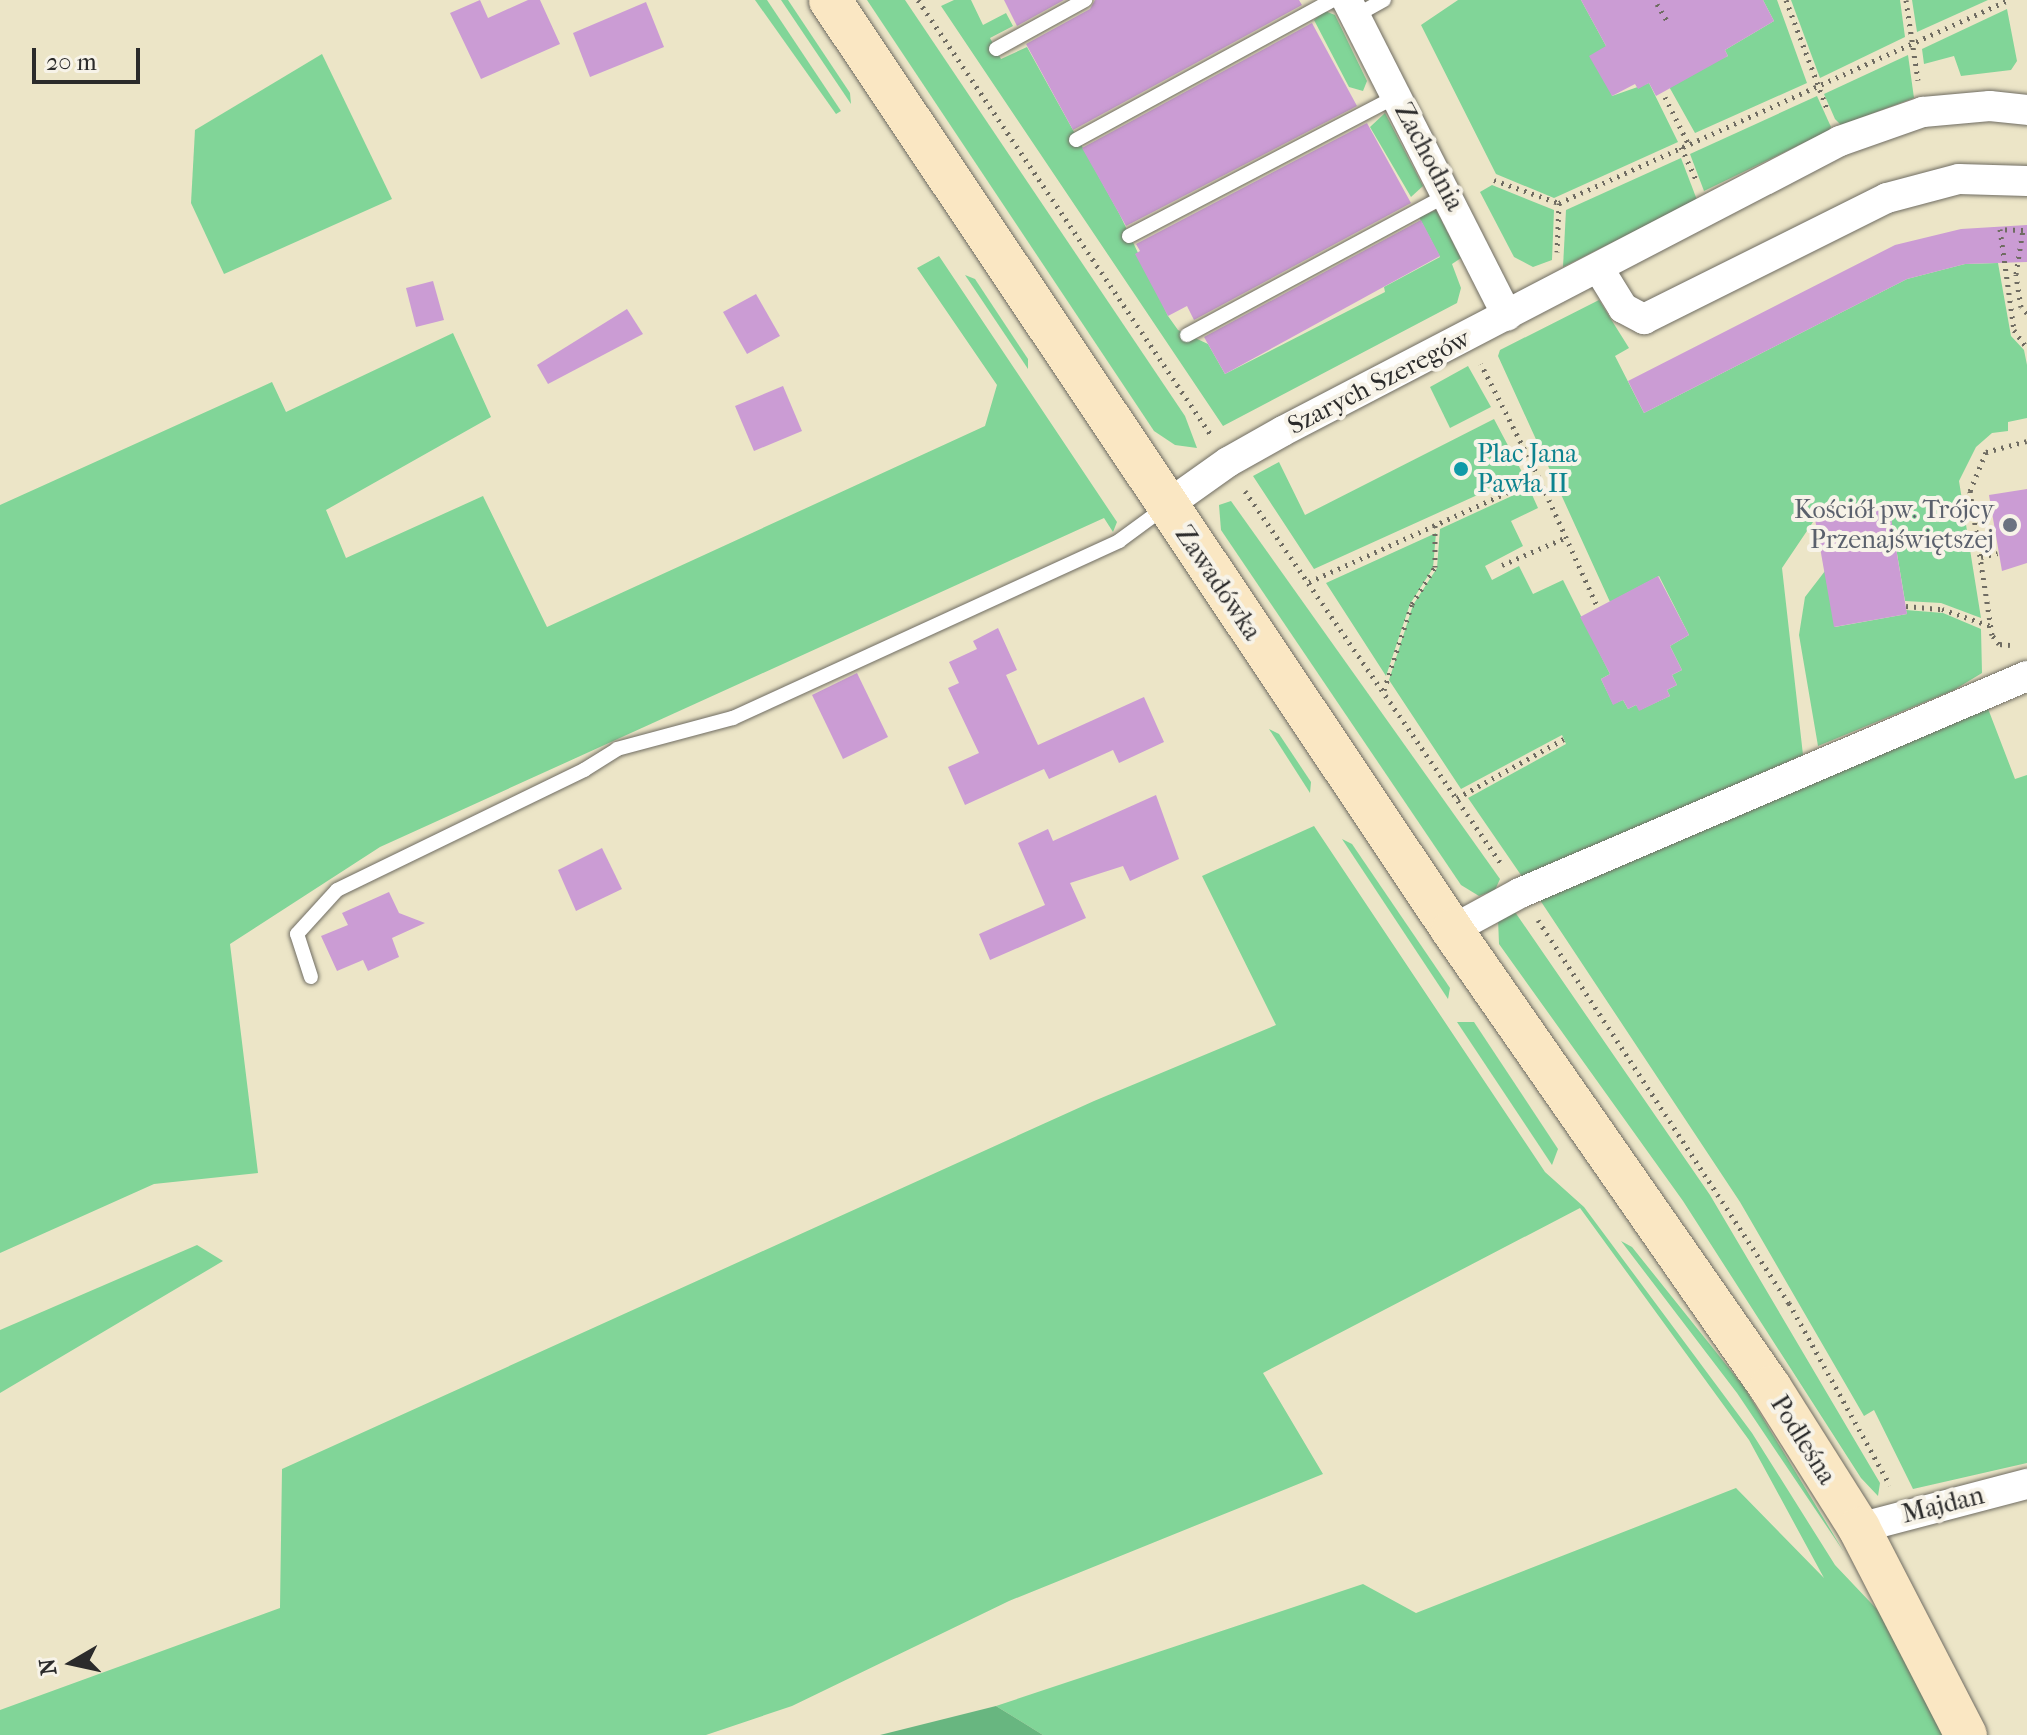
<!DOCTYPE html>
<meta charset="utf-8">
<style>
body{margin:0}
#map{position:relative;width:2027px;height:1735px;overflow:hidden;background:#ece5c7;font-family:"IM FELL French Canon",serif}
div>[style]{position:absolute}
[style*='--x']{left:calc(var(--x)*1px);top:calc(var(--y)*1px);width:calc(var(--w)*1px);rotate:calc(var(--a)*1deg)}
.green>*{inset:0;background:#81d598}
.forest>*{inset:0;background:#68b680}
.building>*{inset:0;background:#cb9cd4}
.path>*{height:5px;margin-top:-2.5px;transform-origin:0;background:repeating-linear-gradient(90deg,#6f6c62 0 2px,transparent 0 8px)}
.roads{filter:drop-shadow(0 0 2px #6f6c62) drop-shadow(0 0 2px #6f6c62)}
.lane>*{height:14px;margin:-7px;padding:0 7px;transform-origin:7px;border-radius:7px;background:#fff}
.street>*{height:30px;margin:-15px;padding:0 15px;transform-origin:15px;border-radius:15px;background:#fff}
.secondary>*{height:42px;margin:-21px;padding:0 21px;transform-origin:21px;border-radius:21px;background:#fae7c3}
.dots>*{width:22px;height:22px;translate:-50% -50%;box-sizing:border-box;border:4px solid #f7f3e8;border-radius:50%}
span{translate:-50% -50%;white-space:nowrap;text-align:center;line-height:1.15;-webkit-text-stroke:8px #f7f3e8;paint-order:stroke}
.street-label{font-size:26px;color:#2b2b2b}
.culture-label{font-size:26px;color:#0d838f}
.left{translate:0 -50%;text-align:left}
.worship-label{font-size:26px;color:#5b616d}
.right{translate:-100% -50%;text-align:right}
.north{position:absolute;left:32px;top:1623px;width:80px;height:80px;-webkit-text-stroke:6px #f7f3e8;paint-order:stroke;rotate:261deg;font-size:22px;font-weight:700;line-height:32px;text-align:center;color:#2b2b2b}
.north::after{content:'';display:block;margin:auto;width:28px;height:36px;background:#2b2b2b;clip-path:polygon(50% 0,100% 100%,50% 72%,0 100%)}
.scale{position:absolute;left:32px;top:48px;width:108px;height:36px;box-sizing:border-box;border:4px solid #2b2b2b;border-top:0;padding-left:10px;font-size:24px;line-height:28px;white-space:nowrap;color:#2b2b2b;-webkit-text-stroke:6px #f7f3e8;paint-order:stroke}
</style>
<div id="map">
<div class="green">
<div style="clip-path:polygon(755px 0,767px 0,841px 111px,836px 114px)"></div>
<div style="clip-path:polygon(781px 0,788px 0,850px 93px,851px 104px)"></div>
<div style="clip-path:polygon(867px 0,905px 0,1185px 416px,1197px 448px,1175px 445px,1154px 431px)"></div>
<div style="clip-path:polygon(954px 0,971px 0,983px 25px,1006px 13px,1013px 26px,990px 38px,1001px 59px,1027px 47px,1120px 215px,1168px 316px,1178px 330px,1208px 344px,1225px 374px,1385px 292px,1384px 287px,1440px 257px,1419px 217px,1436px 210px,1461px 258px,1452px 264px,1461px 288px,1457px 303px,1223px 426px,941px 6px)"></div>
<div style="clip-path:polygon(1458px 0,1581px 0,1606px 46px,1612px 96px,1649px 83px,1678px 142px,1554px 198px,1496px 174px,1421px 25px)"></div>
<div style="clip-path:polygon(1763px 0,1777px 0,1807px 83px,1695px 133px,1667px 83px,1728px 56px,1725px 50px,1774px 21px)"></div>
<div style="clip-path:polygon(1791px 0,1900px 0,1905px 37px,1820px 78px)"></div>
<div style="clip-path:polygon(1912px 0,1988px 0,1917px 32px)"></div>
<div style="clip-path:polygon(2007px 9px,2017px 61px,2011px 70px,1961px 76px,1954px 56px,1924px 64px,1922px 49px)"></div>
<div style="clip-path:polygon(1325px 11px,1335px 15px,1367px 81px,1363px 91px,1349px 87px,1314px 20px)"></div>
<div style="clip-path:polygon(322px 54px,392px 199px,224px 274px,191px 203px,195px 130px)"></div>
<div style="clip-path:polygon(1908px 55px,1914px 98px,1841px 125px,1835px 119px,1824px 94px)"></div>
<div style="clip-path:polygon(1817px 96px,1831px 127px,1828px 131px,1704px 191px,1690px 154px)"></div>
<div style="clip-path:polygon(1385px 113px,1423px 186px,1411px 197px,1370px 127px)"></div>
<div style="clip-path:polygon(1681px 158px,1697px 200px,1563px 267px,1566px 210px)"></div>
<div style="clip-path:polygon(1492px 185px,1554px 210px,1552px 260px,1533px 267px,1514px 257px,1480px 192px)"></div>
<div style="clip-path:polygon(939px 256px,1117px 522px,1113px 532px,1104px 518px,380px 847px,230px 944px,258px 1173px,154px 1184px,0 1253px,0 505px,272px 382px,286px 412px,453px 333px,491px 417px,326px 510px,346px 558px,483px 496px,547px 627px,985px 426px,997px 385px,917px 268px)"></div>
<div style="clip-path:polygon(1998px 263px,2011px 336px,2024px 350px,2027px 365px,2027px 418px,2008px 422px,2008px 431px,1992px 433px,1976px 447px,1959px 481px,1981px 618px,1941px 603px,1905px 601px,1889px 506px,1815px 519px,1782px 568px,1803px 755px,1523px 878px,1468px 798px,1566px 744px,1562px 735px,1461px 789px,1389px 680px,1413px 605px,1437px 568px,1440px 529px,1529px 488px,1538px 508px,1511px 521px,1523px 546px,1485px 566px,1492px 580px,1519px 566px,1533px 594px,1563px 580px,1610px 674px,1601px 679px,1613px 704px,1623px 700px,1628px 709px,1636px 705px,1640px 710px,1670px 696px,1667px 690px,1677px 685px,1672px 675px,1682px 670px,1670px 646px,1689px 635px,1659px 576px,1610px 602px,1498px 356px,1500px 350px,1599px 300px,1629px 348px,1615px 356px,1644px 413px,1907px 279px,1965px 264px)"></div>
<div style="clip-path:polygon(965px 275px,975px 279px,1028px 359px,1028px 369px)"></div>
<div style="clip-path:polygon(1468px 366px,1491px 407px,1450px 428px,1430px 387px)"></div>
<div style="clip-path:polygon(1494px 419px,1522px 472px,1515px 478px,1314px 569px,1253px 476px,1279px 462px,1305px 515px)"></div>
<div style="clip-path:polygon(1231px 501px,1500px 879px,1495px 890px,1479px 896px,1461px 885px,1221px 530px,1219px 505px)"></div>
<div style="clip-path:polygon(1436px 533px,1433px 568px,1410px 604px,1386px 676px,1326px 583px)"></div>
<div style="clip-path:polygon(1825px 571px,1835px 627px,1907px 614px,1906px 610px,1943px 613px,1981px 629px,1982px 673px,1954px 690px,1818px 746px,1799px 635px,1805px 597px)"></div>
<div style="clip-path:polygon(1987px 706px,2015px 779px,2027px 775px,2027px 1463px,1913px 1489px,1874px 1410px,1864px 1416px,1740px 1202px,1538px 897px)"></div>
<div style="clip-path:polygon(1269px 729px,1279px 734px,1311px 782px,1310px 793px)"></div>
<div style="clip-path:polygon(1314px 826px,1545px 1172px,1584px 1207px,1752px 1433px,1835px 1565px,1889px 1622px,1942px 1735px,1043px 1735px,996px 1706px,1363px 1584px,1416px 1613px,1736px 1488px,1824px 1578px,1749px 1440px,1580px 1208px,1263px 1373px,1323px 1474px,1009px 1601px,792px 1706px,706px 1735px,0 1735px,0 1710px,280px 1608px,282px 1469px,1094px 1101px,1276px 1025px,1202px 876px)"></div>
<div style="clip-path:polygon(1342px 839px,1352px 844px,1450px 988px,1448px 999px)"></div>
<div style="clip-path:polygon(1515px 912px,1710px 1195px,1880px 1483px,1878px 1496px,1861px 1478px,1683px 1201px,1499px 944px,1498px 919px)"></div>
<div style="clip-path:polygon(1457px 1022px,1474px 1022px,1558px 1149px,1552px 1165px)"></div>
<div style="clip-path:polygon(1621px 1241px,1632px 1247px,1744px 1387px,1844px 1552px,1737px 1393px)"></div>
<div style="clip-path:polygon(197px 1245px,223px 1261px,0 1393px,0 1330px)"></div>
</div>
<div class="forest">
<div style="clip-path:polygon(996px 1706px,1043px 1735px,880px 1735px)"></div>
</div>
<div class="building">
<div style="clip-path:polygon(480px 0,488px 18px,528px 0,540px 0,560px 44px,481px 79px,450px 13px)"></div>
<div style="clip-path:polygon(1004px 0,1064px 0,1017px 26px)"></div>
<div style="clip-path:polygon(1095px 0,1299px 0,1302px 5px,1073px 130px,1026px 44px,1090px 9px)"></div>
<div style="clip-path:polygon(1581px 0,1763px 0,1774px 21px,1725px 50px,1728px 56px,1656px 96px,1649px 83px,1638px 89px,1635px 84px,1612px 96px,1589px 56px,1606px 46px)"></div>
<div style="clip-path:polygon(646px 2px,664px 47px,590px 77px,573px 33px)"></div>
<div style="clip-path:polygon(1312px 23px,1357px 106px,1126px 226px,1082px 148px)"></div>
<div style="clip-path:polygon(1367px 123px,1411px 203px,1194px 320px,1187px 306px,1168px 316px,1135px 254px,1140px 251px,1136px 244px)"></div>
<div style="clip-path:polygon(1421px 220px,1440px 256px,1225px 374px,1204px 337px)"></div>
<div style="clip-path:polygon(2027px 225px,2027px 262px,1965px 264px,1907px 279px,1644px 413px,1628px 381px,1895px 245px,1961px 229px)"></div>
<div style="clip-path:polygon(433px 281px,444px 320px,416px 327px,406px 288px)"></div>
<div style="clip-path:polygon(756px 294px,780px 336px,747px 354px,723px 312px)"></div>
<div style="clip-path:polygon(627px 309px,643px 334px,548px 384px,537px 365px)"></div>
<div style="clip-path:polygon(783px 386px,802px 431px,754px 451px,735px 406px)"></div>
<div style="clip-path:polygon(2027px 489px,2027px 563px,2002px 571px,1989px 495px)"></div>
<div style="clip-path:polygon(1889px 506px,1907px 614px,1834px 627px,1815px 519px)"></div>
<div style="clip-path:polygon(1658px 576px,1689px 635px,1670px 646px,1682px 670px,1672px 675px,1677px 685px,1667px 690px,1670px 696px,1639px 711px,1636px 705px,1628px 709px,1623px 700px,1613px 705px,1601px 679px,1610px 674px,1580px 617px)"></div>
<div style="clip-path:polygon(998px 628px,1017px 670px,1006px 675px,1038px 745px,1144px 697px,1164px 742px,1119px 763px,1113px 750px,1049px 779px,1044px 769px,965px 805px,948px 767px,979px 753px,948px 688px,959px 683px,949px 662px,977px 649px,973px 641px)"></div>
<div style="clip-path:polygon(857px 673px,888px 737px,843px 759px,812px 695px)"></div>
<div style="clip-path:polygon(1156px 795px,1179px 859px,1130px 881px,1123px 866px,1070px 883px,1086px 918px,990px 960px,979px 934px,1045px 905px,1018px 843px,1048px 829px,1053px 841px)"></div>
<div style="clip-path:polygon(602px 848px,622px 889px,576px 911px,558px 870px)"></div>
<div style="clip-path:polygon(389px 892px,399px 913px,425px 923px,392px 938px,399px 957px,368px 971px,363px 960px,337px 971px,321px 936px,348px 925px,342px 913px)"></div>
</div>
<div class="path">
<div style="--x:918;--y:0;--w:524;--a:56.04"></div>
<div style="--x:1786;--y:0;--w:119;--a:69.3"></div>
<div style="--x:1906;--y:0;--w:81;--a:81.5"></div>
<div style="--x:1657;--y:4;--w:23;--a:59"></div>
<div style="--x:1665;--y:97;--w:51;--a:63.4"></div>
<div style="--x:1681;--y:147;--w:35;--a:65"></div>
<div style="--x:1494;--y:180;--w:69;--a:19.5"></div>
<div style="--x:1559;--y:203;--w:49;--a:92.3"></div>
<div style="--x:1559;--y:203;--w:494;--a:-24.3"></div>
<div style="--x:2027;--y:313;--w:8;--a:-135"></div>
<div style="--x:2021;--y:307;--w:33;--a:-99"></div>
<div style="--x:2016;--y:274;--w:45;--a:-81"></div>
<div style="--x:2023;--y:230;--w:23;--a:-178"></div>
<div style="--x:2000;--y:229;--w:102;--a:82.1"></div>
<div style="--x:2014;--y:330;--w:22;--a:54"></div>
<div style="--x:1539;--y:478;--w:143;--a:65.6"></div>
<div style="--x:1245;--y:491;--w:454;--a:55.5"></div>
<div style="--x:1981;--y:557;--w:17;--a:-13"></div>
<div style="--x:1502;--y:565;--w:71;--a:-23.3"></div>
<div style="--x:1309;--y:582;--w:252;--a:-24.3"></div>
<div style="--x:1539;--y:478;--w:128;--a:-117"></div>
<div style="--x:1906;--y:606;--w:36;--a:5"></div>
<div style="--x:1942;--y:609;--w:52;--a:19.1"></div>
<div style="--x:2010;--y:645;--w:11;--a:-175"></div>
<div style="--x:1999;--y:644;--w:11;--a:-128"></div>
<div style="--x:1992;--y:635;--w:146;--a:-98.7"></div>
<div style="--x:1970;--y:491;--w:42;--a:-67.7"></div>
<div style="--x:1986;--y:452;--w:42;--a:-15"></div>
<div style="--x:1384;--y:690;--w:90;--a:-72"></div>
<div style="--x:1412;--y:604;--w:44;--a:-58.1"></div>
<div style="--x:1435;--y:567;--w:44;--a:-90"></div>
<div style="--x:1457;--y:798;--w:122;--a:-28.9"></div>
<div style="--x:1538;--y:920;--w:458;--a:56.8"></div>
<div style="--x:1789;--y:1303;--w:208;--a:61"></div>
</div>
<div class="roads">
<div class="lane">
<div style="--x:1355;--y:16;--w:33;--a:-29"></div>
<div style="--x:996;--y:49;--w:102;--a:-28.8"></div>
<div style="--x:1076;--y:140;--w:293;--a:-28.6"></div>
<div style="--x:1129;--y:236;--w:302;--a:-27.6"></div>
<div style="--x:1187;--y:335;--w:298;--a:-28.3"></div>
<div style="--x:311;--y:977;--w:45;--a:-108"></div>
<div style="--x:297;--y:934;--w:59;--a:-47.7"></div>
<div style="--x:337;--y:890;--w:275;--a:-25.9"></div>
<div style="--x:584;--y:770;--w:39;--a:-32"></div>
<div style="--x:617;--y:749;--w:120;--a:-15"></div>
<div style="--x:733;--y:718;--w:425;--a:-24.6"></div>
<div style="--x:1119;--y:541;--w:56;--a:-36.3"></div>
</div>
<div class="street">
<div style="--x:1347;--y:0;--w:354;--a:63.1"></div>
<div style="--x:1599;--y:269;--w:46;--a:58.4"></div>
<div style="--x:1623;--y:308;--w:24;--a:28"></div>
<div style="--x:1644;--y:319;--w:271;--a:-26.5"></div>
<div style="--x:1887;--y:198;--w:74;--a:-14.8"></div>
<div style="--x:1959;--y:179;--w:68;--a:1.7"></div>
<div style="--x:1166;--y:506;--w:76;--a:-35.4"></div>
<div style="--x:1228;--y:462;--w:63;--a:-29.4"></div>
<div style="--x:1283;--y:431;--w:628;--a:-27.5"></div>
<div style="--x:1840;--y:141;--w:88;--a:-19.3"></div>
<div style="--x:1923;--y:112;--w:67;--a:-5.1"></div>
<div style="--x:1990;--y:106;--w:37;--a:6"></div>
<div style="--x:1452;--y:930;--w:77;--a:-28.6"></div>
<div style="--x:1520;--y:893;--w:551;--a:-23.17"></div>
<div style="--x:1859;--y:1528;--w:174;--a:-14.7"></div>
</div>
<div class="secondary">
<div style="--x:830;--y:0;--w:1119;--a:56.22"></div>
<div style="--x:1452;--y:930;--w:557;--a:55.17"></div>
<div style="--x:1770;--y:1387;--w:167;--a:57.7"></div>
<div style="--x:1859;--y:1528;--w:233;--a:62.7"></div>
</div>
</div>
<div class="dots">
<div style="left:1461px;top:469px;background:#0f9aa8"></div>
<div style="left:2010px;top:525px;background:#6b7280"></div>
</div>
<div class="street-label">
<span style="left:1429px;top:157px;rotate:62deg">Zachodnia</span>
<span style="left:1379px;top:382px;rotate:-27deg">Szarych Szeregów</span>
<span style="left:1218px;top:583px;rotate:56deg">Zawadówka</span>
<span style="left:1803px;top:1440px;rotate:58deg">Podleśna</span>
<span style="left:1943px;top:1505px;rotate:-14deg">Majdan</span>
</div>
<div class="culture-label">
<span class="left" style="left:1477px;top:469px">Plac Jana<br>Pawła II</span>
</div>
<div class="worship-label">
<span class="right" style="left:1994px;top:525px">Kościół pw. Trójcy<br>Przenajświętszej</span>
</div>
<div class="north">N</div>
<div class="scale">20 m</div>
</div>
